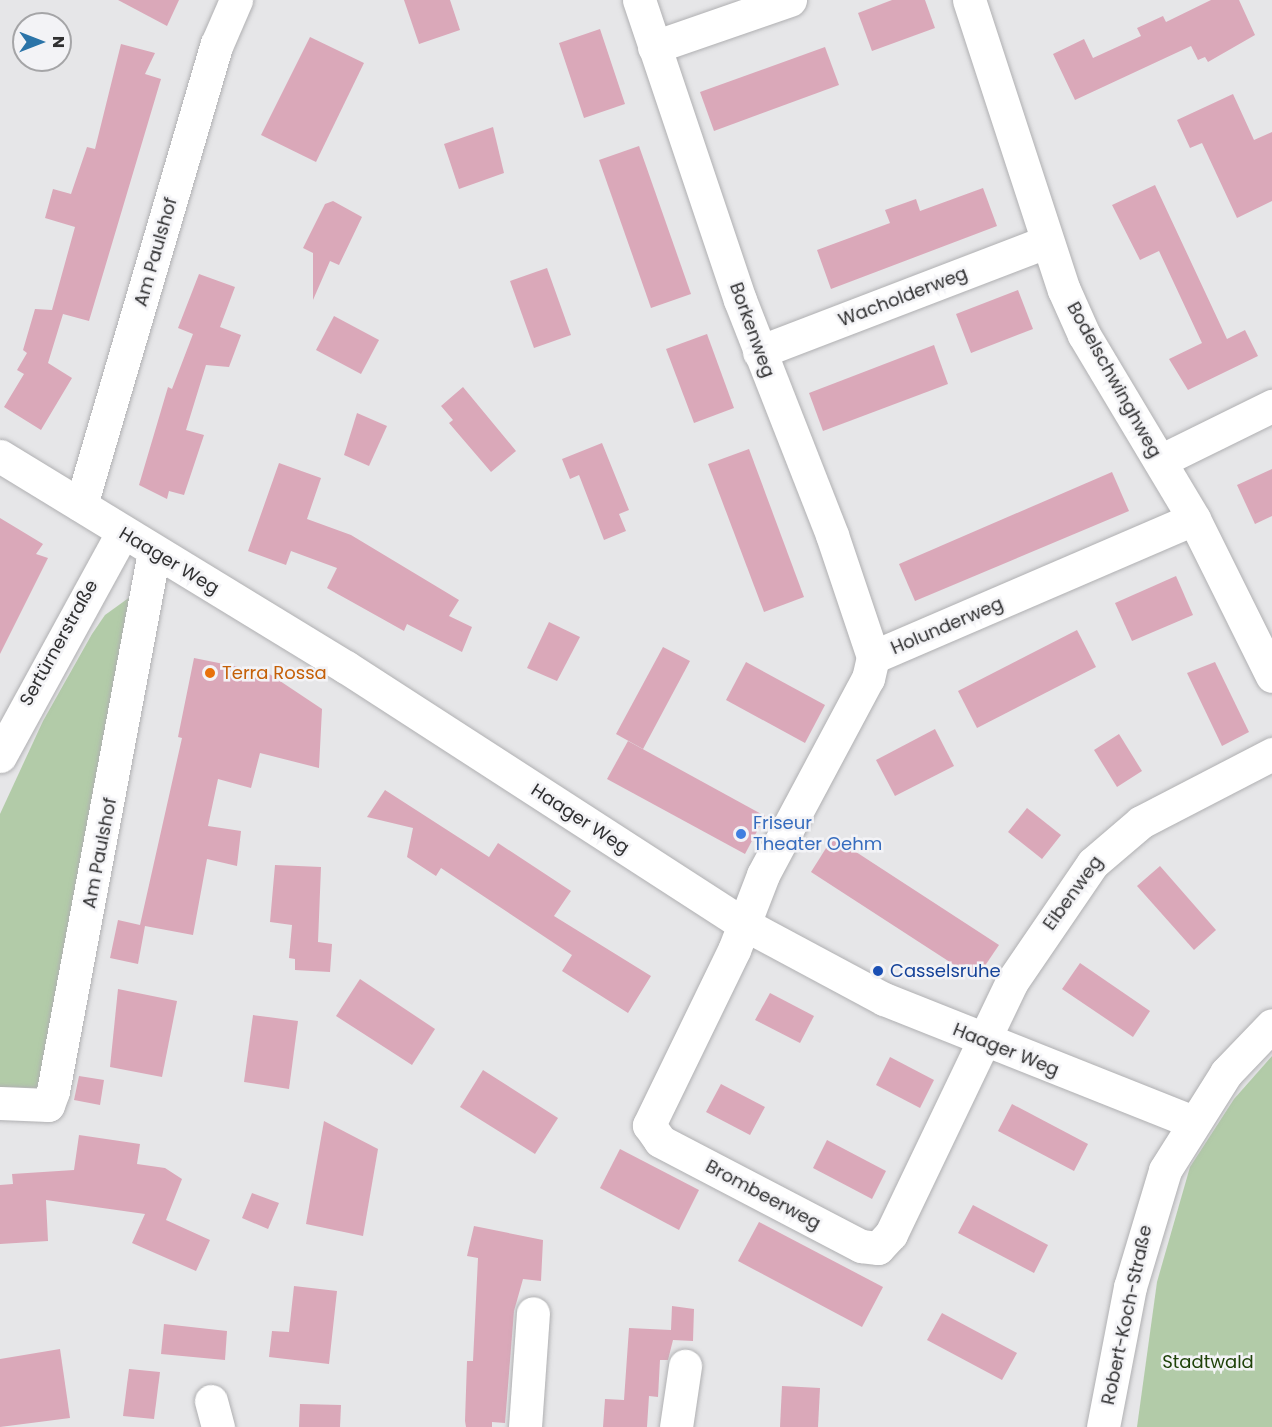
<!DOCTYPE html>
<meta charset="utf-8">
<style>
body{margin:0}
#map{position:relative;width:1272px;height:1427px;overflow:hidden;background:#e6e6e8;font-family:Poppins,sans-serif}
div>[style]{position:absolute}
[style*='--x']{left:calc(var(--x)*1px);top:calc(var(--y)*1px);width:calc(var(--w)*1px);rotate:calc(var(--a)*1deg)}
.green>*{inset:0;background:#b2cba8}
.building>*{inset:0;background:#daa8b9}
.roads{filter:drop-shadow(0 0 2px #b0b0b2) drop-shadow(0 0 2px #b0b0b2)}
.minor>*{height:33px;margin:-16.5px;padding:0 16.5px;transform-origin:16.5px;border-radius:16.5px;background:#fff}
.dots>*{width:16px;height:16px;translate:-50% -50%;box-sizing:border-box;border:3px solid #f3f3f6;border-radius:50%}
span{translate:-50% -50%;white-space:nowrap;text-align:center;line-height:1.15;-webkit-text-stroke:5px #f3f3f6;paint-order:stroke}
.street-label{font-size:18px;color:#303031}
.food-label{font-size:18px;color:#c56008}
.left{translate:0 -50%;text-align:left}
.shop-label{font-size:18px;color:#366cbe}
.transit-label{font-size:18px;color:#164399}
.park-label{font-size:18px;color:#1f4209}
.north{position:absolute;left:12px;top:12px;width:60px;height:60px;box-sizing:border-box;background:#f3f3f6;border:2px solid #a5a5a7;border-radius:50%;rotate:90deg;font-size:16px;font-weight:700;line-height:24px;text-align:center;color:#303031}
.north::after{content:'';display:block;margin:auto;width:21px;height:27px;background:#2b74a8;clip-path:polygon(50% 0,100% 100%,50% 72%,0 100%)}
</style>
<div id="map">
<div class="green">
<div style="clip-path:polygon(130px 597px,40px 1088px,0 1087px,0 814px,43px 721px,92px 634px,105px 615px)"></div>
<div style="clip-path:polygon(1272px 1056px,1272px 1427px,1137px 1427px,1157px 1282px,1190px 1167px,1234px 1099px)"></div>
</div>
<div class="building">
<div style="clip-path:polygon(118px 0,179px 0,167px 26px)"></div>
<div style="clip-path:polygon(404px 0,450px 0,460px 30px,419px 44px)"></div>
<div style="clip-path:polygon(892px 0,925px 0,935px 28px,872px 51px,858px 13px)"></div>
<div style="clip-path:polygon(1211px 0,1239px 0,1255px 35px,1208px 62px,1205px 57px,1198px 60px,1191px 46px,1075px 100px,1053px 54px,1084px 39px,1093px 58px,1141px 36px,1137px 28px,1163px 16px,1166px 22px)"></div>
<div style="clip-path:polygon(600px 29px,625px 104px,584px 118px,559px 43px)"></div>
<div style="clip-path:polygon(310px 37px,364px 63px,316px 162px,261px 135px)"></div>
<div style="clip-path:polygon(121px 44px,155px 53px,145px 74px,161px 79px,89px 321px,63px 314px,48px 363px,72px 378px,41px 430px,4px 407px,24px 374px,17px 370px,27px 353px,23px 350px,35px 309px,52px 310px,75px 227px,45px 218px,53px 189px,71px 194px,87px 147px,95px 149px)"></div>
<div style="clip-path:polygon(825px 47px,839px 85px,714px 131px,700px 92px)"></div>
<div style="clip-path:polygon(1233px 94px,1254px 140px,1272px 132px,1272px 201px,1237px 218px,1202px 143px,1190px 148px,1177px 120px)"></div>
<div style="clip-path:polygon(493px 127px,504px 173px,459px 189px,444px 144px)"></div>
<div style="clip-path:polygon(639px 146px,691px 294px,651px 308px,599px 160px)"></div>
<div style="clip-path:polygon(1155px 185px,1227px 339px,1245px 330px,1258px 356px,1188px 390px,1169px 359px,1202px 343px,1159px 251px,1140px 260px,1112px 205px)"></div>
<div style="clip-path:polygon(983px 188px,997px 226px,831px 289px,817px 250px,890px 223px,885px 210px,916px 199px,920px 211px)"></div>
<div style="clip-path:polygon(333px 201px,362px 217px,339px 265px,330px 261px,313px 300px,313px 253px,303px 248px,325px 204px)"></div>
<div style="clip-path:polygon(547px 268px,571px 335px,534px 348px,510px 281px)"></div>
<div style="clip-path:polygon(199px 274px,235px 287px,220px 327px,241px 335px,229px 367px,206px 365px,186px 430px,204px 435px,184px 495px,169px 491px,167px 499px,139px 485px,168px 387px,172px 389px,193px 334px,178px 328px)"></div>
<div style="clip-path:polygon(1018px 290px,1033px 329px,971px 353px,956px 314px)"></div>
<div style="clip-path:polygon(334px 316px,379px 340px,361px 374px,316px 350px)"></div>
<div style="clip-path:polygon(707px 334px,734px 408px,694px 423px,666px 349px)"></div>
<div style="clip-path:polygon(934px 345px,948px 384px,823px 431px,809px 393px)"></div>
<div style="clip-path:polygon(463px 387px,516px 451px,491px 472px,449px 423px,453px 420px,441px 406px)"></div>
<div style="clip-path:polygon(357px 413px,387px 426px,369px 466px,344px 455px)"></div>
<div style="clip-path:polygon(602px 443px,629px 510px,619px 514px,626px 531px,604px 540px,579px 475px,570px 479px,562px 459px)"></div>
<div style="clip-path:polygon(749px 449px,804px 597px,764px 612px,708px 464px)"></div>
<div style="clip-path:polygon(279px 463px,321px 478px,307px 519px,351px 535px,459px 600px,449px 616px,472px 627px,462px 652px,407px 624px,404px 631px,327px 588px,337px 568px,291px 551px,286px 565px,248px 551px)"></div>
<div style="clip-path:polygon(1272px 469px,1272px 516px,1255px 524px,1237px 485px)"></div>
<div style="clip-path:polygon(1112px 472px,1129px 511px,915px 601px,899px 564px)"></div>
<div style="clip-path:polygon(0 518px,43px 544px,36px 554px,48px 558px,0 654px)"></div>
<div style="clip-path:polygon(1176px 576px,1193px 615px,1132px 641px,1115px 603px)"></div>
<div style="clip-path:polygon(549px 622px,580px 637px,557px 681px,527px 668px)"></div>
<div style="clip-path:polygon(1077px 630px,1096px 667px,977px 728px,958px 691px)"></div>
<div style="clip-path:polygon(663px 647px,690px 661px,643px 749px,616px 734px)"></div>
<div style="clip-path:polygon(194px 658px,268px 673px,322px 709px,319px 768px,260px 753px,251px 788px,218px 779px,208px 826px,241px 831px,237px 866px,207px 859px,193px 935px,145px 926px,138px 964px,110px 958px,118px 920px,140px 925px,182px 738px,178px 737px)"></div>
<div style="clip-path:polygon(746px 662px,825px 705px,805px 743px,726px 700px)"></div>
<div style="clip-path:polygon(1215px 662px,1249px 732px,1222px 746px,1187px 673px)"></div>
<div style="clip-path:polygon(935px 729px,954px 766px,895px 796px,876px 760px)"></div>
<div style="clip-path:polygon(1119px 734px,1142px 771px,1117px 787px,1094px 750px)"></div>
<div style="clip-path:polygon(628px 741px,765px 816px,745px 854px,607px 779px)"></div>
<div style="clip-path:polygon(385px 790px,489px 857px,498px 843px,571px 891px,554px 916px,651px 976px,628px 1013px,562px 971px,572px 955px,441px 868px,436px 876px,407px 857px,413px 828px,367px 817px)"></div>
<div style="clip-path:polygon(1027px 808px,1061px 835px,1042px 859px,1008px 832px)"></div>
<div style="clip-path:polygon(833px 837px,999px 945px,976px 979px,811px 872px)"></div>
<div style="clip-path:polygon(275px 865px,321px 867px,318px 942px,332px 944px,330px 972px,295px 970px,295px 959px,289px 958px,292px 925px,270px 922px)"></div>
<div style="clip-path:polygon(1160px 866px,1216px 930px,1194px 950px,1137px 886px)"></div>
<div style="clip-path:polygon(1080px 963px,1150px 1011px,1133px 1037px,1062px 989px)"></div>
<div style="clip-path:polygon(360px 979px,435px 1029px,412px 1065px,336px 1016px)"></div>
<div style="clip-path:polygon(118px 989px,177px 1001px,162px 1077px,110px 1067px)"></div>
<div style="clip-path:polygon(770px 993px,814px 1016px,800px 1043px,755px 1020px)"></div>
<div style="clip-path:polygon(253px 1015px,298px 1021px,289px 1089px,244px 1082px)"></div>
<div style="clip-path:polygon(890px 1057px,934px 1080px,920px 1108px,876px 1085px)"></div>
<div style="clip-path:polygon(483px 1070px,558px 1118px,535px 1154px,460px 1107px)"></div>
<div style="clip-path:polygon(79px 1076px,104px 1080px,100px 1105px,74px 1100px)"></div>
<div style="clip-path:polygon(721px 1084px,765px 1107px,750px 1135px,706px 1112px)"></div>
<div style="clip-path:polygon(1012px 1104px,1088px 1144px,1074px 1171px,998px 1131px)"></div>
<div style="clip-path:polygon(324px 1121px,378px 1149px,363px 1236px,306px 1224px)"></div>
<div style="clip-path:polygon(79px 1135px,140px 1144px,137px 1164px,165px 1168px,182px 1179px,166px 1220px,210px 1240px,196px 1271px,132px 1243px,145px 1214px,46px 1200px,48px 1241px,0 1244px,0 1185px,13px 1184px,12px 1174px,74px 1170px)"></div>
<div style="clip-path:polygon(827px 1140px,886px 1171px,872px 1199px,813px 1168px)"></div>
<div style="clip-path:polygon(620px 1149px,699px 1190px,679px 1230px,600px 1188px)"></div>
<div style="clip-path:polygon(252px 1193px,279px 1203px,268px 1229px,242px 1218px)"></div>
<div style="clip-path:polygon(973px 1205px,1048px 1245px,1034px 1273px,958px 1233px)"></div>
<div style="clip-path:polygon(759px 1222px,883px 1287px,862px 1327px,738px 1261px)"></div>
<div style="clip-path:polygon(474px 1226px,543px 1240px,541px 1281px,523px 1279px,514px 1311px,505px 1423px,492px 1422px,492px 1427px,466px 1427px,465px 1421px,467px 1361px,473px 1361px,478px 1258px,467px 1256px)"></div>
<div style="clip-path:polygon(294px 1286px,337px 1291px,329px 1364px,269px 1357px,272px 1331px,289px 1332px)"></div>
<div style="clip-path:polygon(672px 1306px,694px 1309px,693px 1341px,673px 1340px,668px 1360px,660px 1360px,658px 1397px,649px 1396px,647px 1427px,603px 1427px,605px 1399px,624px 1400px,629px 1328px,671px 1330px)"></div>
<div style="clip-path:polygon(942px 1313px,1017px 1353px,1002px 1380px,927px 1340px)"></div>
<div style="clip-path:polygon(164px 1324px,227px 1331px,225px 1360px,161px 1354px)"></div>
<div style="clip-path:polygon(60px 1349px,70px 1418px,0 1427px,0 1359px)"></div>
<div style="clip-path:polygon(129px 1369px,160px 1372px,154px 1419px,123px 1416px)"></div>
<div style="clip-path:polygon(782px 1386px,820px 1388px,818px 1427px,780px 1427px)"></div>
<div style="clip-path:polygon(300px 1404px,341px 1405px,340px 1427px,299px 1427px)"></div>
</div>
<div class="roads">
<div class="minor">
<div style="--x:639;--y:0;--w:317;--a:71.4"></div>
<div style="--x:740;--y:300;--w:252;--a:68.6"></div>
<div style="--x:832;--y:535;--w:129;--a:71.4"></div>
<div style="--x:873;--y:657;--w:22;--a:103"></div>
<div style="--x:868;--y:678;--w:223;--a:118.1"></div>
<div style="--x:763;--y:875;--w:80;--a:111.1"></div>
<div style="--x:734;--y:950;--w:195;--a:115.9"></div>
<div style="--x:649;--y:1125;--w:19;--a:55"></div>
<div style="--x:660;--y:1141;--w:227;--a:27.6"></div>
<div style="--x:861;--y:1246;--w:17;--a:7"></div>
<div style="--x:878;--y:1248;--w:19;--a:-47"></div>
<div style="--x:891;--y:1234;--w:278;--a:-64.4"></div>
<div style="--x:1011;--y:983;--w:145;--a:-55.7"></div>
<div style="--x:1093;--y:863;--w:63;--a:-40.5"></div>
<div style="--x:1141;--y:822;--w:148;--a:-27.4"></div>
<div style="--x:969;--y:0;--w:305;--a:71.9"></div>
<div style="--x:1064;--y:290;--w:49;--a:66"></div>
<div style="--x:1084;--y:335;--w:214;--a:59.1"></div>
<div style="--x:1194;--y:519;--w:175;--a:63.6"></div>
<div style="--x:654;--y:47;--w:144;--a:-19.1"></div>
<div style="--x:759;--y:352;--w:307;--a:-21"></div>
<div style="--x:0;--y:456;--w:405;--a:31.4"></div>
<div style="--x:346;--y:667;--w:474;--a:32.9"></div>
<div style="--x:744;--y:924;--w:159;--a:28.2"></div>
<div style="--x:884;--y:999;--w:330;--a:21.7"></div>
<div style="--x:1160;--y:461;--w:125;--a:-26.2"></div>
<div style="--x:81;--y:505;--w:481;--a:-73.6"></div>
<div style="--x:217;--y:44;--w:48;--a:-66.6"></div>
<div style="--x:873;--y:657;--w:349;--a:-23.3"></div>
<div style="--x:0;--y:756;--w:254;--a:-61.3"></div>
<div style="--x:0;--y:1103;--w:48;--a:2.4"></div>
<div style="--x:48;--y:1105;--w:15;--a:-70"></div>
<div style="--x:53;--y:1091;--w:548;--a:-79.39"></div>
<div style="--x:211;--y:1401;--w:27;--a:75"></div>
<div style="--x:525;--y:1427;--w:114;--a:-86"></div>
<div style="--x:676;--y:1427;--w:62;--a:-81.6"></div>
<div style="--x:1103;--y:1427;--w:143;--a:-79.1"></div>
<div style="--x:1130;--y:1287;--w:122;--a:-73.3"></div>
<div style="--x:1165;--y:1170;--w:115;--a:-57.8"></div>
<div style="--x:1226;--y:1073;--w:66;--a:-46.2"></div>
</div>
</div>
<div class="dots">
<div style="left:210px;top:673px;background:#e8710a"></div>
<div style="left:741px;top:834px;background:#3f7fe0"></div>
<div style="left:878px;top:971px;background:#1a4fb4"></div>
</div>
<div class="street-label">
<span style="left:156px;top:252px;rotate:-74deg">Am Paulshof</span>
<span style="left:903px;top:297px;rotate:-21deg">Wacholderweg</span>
<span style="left:752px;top:330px;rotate:70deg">Borkenweg</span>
<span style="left:1114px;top:380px;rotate:61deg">Bodelschwinghweg</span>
<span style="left:169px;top:561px;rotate:31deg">Haager Weg</span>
<span style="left:947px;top:626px;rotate:-23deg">Holunderweg</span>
<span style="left:59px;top:643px;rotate:-61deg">Sertürnerstraße</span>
<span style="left:580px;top:819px;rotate:33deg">Haager Weg</span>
<span style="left:100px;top:853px;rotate:-79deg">Am Paulshof</span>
<span style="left:1073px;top:893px;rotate:-54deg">Eibenweg</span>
<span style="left:1006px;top:1050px;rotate:22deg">Haager Weg</span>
<span style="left:763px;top:1195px;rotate:28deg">Brombeerweg</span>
<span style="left:1127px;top:1315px;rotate:-78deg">Robert-Koch-Straße</span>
</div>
<div class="food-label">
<span class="left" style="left:222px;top:673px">Terra Rossa</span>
</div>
<div class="shop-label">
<span class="left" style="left:753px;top:834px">Friseur<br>Theater Oehm</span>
</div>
<div class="transit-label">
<span class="left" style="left:890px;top:971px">Casselsruhe</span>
</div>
<div class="park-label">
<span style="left:1208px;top:1362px">Stadtwald</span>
</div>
<div class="north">N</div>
</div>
